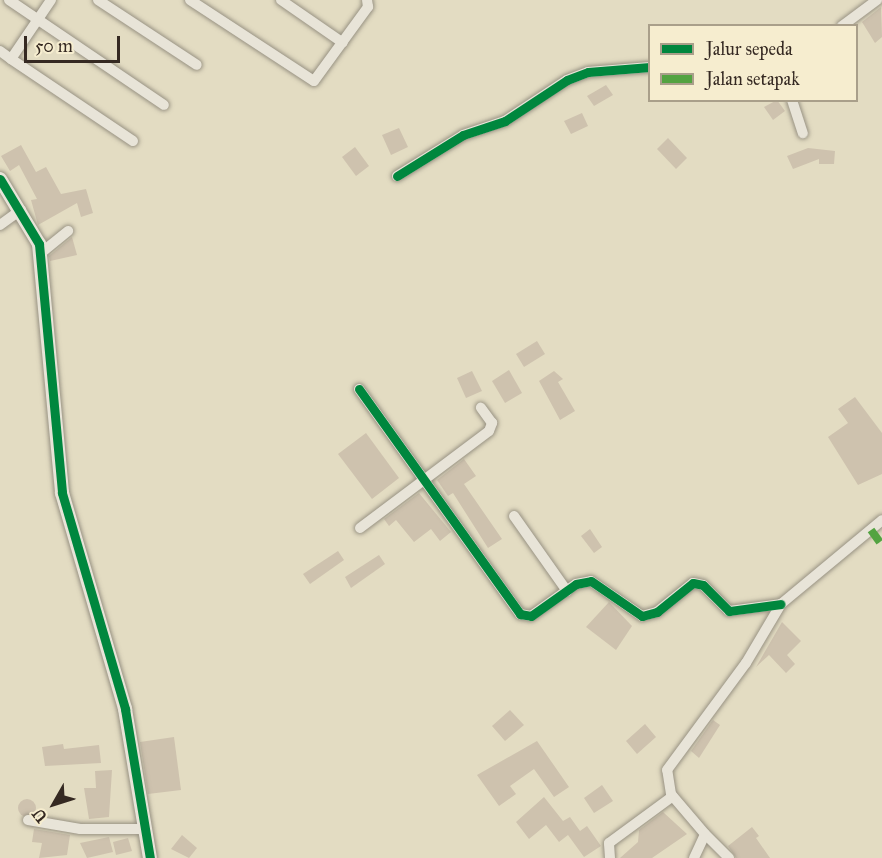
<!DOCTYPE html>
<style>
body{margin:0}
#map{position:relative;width:882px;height:858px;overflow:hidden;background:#e3dcc2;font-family:"IM FELL Great Primer",serif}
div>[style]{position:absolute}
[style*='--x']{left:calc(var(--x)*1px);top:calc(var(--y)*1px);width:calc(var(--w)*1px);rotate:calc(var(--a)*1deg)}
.building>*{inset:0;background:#cec2ae}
.round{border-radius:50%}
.roads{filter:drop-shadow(0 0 2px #989283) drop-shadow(0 0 2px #989283)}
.street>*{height:10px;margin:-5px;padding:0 5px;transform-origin:5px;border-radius:5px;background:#e8e4d8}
.secondary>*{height:14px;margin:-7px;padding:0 7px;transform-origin:7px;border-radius:7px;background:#e8e4d8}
.quiet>*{height:8px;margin-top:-4px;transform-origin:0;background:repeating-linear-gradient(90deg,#53a341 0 15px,transparent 0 23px)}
.cycleway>*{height:9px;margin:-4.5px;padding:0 4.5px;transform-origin:4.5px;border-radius:4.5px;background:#00873e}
span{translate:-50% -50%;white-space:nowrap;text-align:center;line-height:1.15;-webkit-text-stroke:4.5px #f6edcf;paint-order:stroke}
.legend{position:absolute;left:648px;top:24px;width:210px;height:78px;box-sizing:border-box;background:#f6edcf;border:2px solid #a99f8a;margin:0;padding:8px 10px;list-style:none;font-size:18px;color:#352922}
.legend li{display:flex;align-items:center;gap:12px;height:30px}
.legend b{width:30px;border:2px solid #a99f8a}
.north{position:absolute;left:24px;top:774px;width:60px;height:60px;-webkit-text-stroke:4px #f6edcf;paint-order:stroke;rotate:231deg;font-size:16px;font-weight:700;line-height:24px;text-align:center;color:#352922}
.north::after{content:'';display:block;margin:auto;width:21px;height:27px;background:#352922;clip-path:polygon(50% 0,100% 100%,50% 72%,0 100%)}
.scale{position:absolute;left:24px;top:36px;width:96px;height:27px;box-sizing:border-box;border:3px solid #352922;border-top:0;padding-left:8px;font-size:18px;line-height:21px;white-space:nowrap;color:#352922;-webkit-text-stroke:4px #f6edcf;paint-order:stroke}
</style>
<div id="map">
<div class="building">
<div style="clip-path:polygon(881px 7px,882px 37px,875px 43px,862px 22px)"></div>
<div style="clip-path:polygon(606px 85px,613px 95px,594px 106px,587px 96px)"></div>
<div style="clip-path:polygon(777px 100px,785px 111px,773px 120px,764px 107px)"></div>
<div style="clip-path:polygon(582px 113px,588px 126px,571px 134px,564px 121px)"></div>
<div style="clip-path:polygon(399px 128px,408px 147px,391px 155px,382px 135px)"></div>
<div style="clip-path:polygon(668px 138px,687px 158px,676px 169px,657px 149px)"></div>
<div style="clip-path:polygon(21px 145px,36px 172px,46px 167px,61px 194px,86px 189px,93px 213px,81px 217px,77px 203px,38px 225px,31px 200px,37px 199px,19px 165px,10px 171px,1px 156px)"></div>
<div style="clip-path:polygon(355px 147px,369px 166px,356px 176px,342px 157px)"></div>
<div style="clip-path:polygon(808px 148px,835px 151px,834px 164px,819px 164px,819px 159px,793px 169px,787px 156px)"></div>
<div style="clip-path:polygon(72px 237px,77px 255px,50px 261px,49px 256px)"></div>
<div style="clip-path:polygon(537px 341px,545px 354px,524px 367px,516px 354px)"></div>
<div style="clip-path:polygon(509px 370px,522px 393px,505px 403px,492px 381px)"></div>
<div style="clip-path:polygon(472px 371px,482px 391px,466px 398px,457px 378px)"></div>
<div style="clip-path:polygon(554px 371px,563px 379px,558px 382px,575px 411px,560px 420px,539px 381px)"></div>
<div style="clip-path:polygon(855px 397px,882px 433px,882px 474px,858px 485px,828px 437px,848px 423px,838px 409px)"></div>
<div style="clip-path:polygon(366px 433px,399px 478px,372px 499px,338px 454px)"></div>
<div style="clip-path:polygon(464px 459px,476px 476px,464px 484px,502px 539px,488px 548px,453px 493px,448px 496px,437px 480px)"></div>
<div style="clip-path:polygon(419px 493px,451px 532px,440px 541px,431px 529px,414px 542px,396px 520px,389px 526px,384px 519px)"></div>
<div style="clip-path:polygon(590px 529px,602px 547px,594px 553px,581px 536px)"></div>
<div style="clip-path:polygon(338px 551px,344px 560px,310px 584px,303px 574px)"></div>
<div style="clip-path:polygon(379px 555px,385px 564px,351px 588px,345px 577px)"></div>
<div style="clip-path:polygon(609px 602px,632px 626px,616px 650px,586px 627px)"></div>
<div style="clip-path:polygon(782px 622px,801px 641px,787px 655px,795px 664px,786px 673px,769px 655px,756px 667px)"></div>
<div style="clip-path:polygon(510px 710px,524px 725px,505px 741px,492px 726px)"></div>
<div style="clip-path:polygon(713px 720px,720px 725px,699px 758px,691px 751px)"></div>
<div style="clip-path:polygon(645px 724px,656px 737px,637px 754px,626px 741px)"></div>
<div style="clip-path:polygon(174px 737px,181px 790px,148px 794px,140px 742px)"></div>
<div style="clip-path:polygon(537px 741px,569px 787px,554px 797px,534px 769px,510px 786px,516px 794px,499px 806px,477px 775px)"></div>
<div style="clip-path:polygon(63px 744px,64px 749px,99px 745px,101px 763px,45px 766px,42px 747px)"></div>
<div style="clip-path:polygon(112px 770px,109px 817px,89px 819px,84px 788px,96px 788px,95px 771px)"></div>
<div style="clip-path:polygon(602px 785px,613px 801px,594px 813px,584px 798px)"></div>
<div style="clip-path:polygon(544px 797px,563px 821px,570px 817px,580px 831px,587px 826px,601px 846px,584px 857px,568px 835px,559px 842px,546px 825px,529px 839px,516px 822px)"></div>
<div class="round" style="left:18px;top:799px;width:18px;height:18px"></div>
<div style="clip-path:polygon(663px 812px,687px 834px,652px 858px,620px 858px,638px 842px,639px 830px)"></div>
<div style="clip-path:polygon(752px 827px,759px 836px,756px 838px,770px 858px,736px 858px,728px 846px)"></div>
<div style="clip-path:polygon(34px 829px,70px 835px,67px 855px,39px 858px,42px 843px,32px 842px)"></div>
<div style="clip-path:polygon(182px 835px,197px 848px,189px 858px,171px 849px)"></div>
<div style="clip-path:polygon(109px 837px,113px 852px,87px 858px,80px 843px)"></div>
<div style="clip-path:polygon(128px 838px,132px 851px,116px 855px,113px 842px)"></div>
</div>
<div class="roads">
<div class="street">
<div style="--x:9;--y:0;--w:187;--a:34.1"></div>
<div style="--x:51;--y:0;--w:71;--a:124.1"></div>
<div style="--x:11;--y:59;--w:147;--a:33.9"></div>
<div style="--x:98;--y:0;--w:118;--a:33.3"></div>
<div style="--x:190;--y:0;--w:148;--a:33.2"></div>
<div style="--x:314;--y:81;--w:92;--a:-53.9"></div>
<div style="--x:368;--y:7;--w:7;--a:-98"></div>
<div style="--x:281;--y:0;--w:75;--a:34.7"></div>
<div style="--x:842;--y:26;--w:44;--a:-36.6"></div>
<div style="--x:0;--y:51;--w:14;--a:36"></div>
<div style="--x:792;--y:100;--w:35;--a:72"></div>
<div style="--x:397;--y:176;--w:78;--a:-31.8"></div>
<div style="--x:463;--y:135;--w:44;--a:-18.4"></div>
<div style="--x:505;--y:121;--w:74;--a:-33.5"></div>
<div style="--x:567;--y:80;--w:22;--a:-21"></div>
<div style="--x:588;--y:72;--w:62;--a:-4.6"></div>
<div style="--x:0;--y:225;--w:26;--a:-36"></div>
<div style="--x:41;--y:253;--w:35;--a:-39"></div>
<div style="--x:359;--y:389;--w:277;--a:54.4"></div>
<div style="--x:520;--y:614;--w:11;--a:10"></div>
<div style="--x:531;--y:616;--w:55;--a:-35.4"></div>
<div style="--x:576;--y:584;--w:15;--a:-11"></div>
<div style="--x:591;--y:581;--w:62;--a:34.5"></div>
<div style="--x:642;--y:616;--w:16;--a:-15"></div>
<div style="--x:657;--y:612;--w:46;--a:-38.9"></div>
<div style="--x:693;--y:583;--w:10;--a:11"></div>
<div style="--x:703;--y:585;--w:37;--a:45"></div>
<div style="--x:729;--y:611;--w:52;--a:-7.7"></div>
<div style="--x:514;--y:516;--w:92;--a:54.8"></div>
<div style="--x:360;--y:528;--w:161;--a:-36.9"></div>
<div style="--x:489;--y:431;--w:9;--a:-69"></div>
<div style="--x:492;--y:423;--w:19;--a:-126"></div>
<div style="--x:28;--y:820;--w:53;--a:9.8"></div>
<div style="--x:80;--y:829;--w:65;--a:0"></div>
<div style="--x:705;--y:834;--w:34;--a:45"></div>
<div style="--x:610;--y:858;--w:15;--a:-94"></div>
<div style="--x:609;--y:843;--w:79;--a:-36.3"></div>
<div style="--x:694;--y:858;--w:26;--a:-65"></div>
<div style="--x:705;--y:834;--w:52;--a:-130.4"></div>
<div style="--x:671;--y:794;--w:24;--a:-99"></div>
<div style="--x:667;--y:770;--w:133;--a:-53.6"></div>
<div style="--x:746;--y:663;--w:69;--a:-59.3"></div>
<div style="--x:781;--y:604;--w:131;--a:-39.7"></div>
</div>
<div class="secondary">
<div style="--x:0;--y:179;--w:76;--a:59"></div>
<div style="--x:39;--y:244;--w:250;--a:84.7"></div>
<div style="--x:62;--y:493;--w:225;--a:73.7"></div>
<div style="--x:125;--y:709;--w:151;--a:80.5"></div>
</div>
</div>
<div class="quiet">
<div style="--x:871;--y:530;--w:19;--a:54"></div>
</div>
<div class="cycleway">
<div style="--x:397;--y:176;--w:78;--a:-31.8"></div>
<div style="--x:463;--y:135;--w:44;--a:-18.4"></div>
<div style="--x:505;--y:121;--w:74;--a:-33.5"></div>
<div style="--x:567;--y:80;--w:22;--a:-21"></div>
<div style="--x:588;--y:72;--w:62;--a:-4.6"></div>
<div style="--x:0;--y:179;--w:76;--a:59"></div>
<div style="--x:39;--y:244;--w:250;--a:84.7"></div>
<div style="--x:62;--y:493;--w:225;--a:73.7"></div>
<div style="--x:125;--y:709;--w:151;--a:80.5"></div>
<div style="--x:359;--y:389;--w:277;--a:54.4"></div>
<div style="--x:520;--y:614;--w:11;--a:10"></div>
<div style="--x:531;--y:616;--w:55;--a:-35.4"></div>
<div style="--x:576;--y:584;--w:15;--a:-11"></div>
<div style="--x:591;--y:581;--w:62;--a:34.5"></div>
<div style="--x:642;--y:616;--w:16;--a:-15"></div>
<div style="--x:657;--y:612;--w:46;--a:-38.9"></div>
<div style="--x:693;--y:583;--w:10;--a:11"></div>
<div style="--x:703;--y:585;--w:37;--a:45"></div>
<div style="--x:729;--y:611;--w:52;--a:-7.7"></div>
</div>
<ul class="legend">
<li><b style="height:8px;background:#00873e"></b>Jalur sepeda</li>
<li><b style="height:8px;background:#53a341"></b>Jalan setapak</li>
</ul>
<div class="north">U</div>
<div class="scale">50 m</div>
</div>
